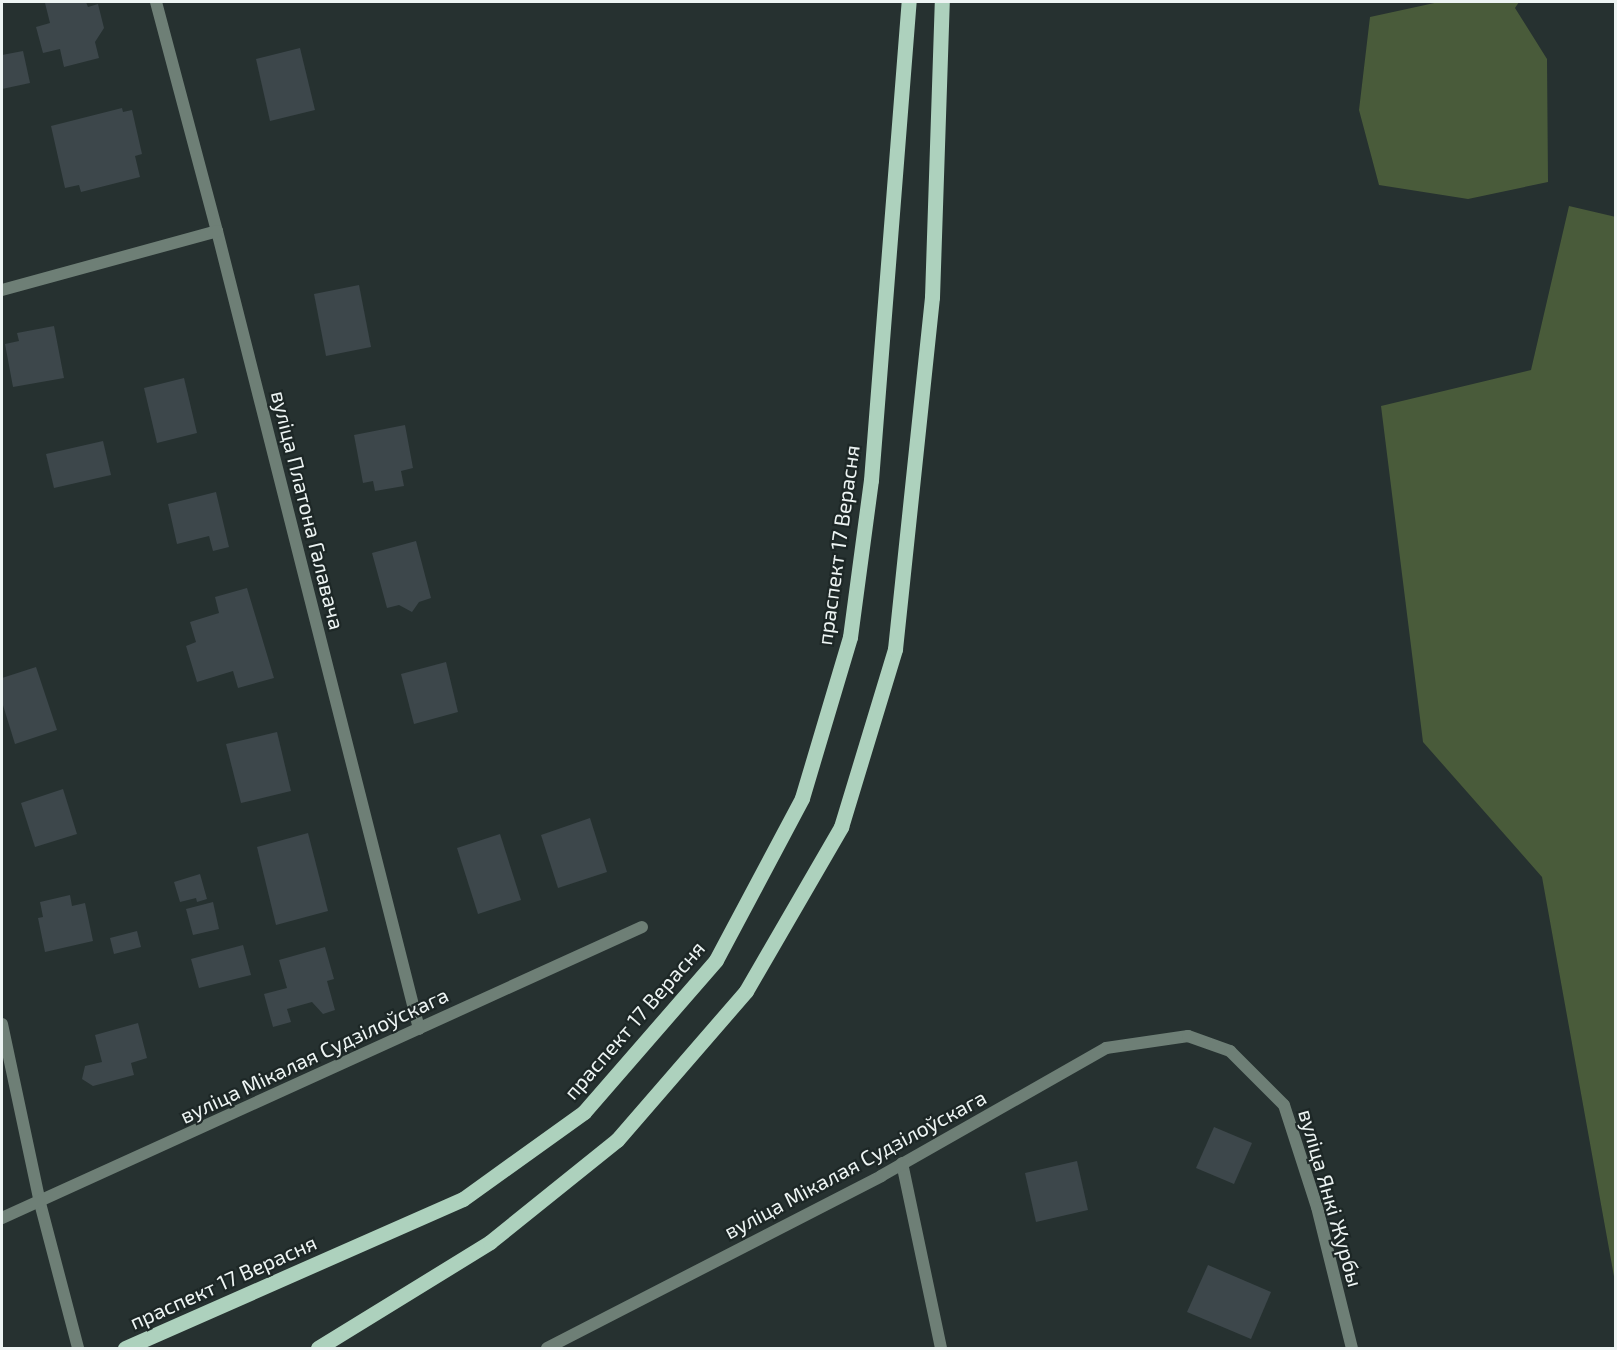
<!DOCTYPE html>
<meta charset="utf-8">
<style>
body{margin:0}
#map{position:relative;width:1617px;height:1350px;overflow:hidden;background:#263130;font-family:"Exo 2",sans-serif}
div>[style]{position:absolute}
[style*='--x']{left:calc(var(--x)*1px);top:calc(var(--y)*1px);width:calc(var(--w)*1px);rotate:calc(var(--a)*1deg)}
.forest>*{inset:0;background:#495b3a}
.building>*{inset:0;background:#3d474b}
.street>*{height:12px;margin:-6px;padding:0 6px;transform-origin:6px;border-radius:6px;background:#6e7f76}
.primary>*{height:15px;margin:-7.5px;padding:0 7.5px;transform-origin:7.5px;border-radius:7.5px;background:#add1bd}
span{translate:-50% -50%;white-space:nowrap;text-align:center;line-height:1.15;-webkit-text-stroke:4.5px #1d2726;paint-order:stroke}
.street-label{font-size:21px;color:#edf4f3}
.frame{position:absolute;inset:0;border:3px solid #edf4f3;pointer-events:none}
</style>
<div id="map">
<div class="forest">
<div style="clip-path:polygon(1439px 2px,1519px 2px,1515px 8px,1547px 59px,1548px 182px,1468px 199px,1379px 185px,1359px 110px,1370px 17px)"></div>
<div style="clip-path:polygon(1569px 206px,1616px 217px,1615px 1282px,1542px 877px,1423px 742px,1381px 406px,1531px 370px)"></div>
</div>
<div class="building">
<div style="clip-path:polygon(86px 2px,88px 7px,98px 4px,104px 28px,95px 42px,99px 58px,64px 67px,60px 49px,43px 53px,36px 27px,50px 23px,45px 3px)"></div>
<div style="clip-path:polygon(300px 48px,315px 110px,270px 121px,256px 59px)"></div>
<div style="clip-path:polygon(23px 51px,30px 83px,2px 89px,2px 55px)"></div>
<div style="clip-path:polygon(122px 108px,123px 112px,132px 110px,142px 154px,135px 156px,140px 177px,81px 192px,79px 185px,65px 188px,51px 126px)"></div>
<div style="clip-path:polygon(359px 285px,371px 347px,326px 356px,314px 294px)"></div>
<div style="clip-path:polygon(54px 326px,64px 378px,13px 387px,5px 344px,19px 341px,17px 333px)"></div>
<div style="clip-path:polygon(184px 378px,197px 433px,157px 443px,144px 388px)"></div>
<div style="clip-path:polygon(405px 425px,413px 468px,401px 471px,404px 486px,375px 491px,373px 481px,363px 483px,354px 435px)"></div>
<div style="clip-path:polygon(103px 441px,111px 475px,54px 488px,46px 454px)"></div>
<div style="clip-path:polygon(216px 492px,229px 547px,213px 551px,209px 536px,177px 544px,168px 504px)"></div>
<div style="clip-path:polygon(416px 541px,431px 598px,419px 602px,412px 612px,399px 605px,387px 608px,372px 553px)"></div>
<div style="clip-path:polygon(247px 588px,274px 678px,238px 688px,233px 671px,197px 682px,186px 646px,196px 642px,190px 622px,219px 613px,215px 597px)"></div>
<div style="clip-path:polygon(446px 662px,458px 712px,414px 724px,401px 674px)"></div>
<div style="clip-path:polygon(36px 667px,57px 730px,15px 744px,2px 702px,2px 678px)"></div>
<div style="clip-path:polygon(277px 732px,291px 791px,241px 803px,226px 744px)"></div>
<div style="clip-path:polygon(63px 789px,77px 834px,35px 847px,21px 803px)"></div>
<div style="clip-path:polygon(590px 818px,607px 872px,558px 888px,541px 835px)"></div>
<div style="clip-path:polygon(308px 833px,328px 911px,276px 925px,257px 847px)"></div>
<div style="clip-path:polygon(500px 834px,521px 900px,478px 914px,457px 848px)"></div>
<div style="clip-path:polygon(200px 874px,207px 899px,197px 902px,196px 898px,180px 902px,174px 882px)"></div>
<div style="clip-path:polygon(70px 895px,72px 906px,85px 903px,93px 941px,45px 952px,38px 918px,43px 917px,40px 902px)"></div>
<div style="clip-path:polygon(213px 902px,219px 929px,193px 935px,186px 909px)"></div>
<div style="clip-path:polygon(137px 931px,141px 947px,114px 954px,110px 938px)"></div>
<div style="clip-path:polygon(243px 945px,251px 975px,199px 988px,191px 959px)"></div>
<div style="clip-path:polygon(325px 947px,334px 979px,327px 981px,335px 1010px,323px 1014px,312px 1002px,287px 1009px,291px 1022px,273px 1027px,264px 994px,287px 988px,279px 960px)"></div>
<div style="clip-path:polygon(138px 1023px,147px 1058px,131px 1063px,134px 1075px,93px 1086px,82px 1079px,85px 1066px,102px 1062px,95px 1035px)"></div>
<div style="clip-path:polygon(1214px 1127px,1252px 1143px,1234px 1184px,1196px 1168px)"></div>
<div style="clip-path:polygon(1077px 1161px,1088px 1210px,1036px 1222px,1025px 1173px)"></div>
<div style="clip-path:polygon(1208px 1265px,1271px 1292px,1251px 1339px,1187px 1312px)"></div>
</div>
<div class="street">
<div style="--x:156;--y:2;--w:237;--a:75.1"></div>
<div style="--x:217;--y:231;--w:823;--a:75.79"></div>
<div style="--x:2;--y:290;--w:223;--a:-15.3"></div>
<div style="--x:2;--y:1024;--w:183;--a:78"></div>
<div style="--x:40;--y:1203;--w:150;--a:75.3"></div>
<div style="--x:902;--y:1163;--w:189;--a:78.1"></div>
<div style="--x:2;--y:1218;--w:703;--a:-24.45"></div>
<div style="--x:547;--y:1348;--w:376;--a:-27.2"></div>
<div style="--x:881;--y:1176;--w:259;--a:-29.6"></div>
<div style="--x:1106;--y:1048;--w:83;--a:-8.3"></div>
<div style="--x:1188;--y:1036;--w:45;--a:19.7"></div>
<div style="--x:1230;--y:1051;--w:76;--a:45"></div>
<div style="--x:1284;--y:1105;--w:107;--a:72.1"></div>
<div style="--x:1317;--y:1207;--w:145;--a:76.1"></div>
</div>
<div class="primary">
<div style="--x:125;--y:1348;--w:369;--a:-23.8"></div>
<div style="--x:463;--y:1199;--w:149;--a:-35.7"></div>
<div style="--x:584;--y:1112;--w:201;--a:-49"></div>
<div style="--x:716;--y:960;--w:183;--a:-62"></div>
<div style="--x:802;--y:798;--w:168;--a:-73.4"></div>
<div style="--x:850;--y:637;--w:158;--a:-82.4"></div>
<div style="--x:871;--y:480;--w:480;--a:-85.5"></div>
<div style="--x:318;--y:1348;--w:202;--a:-31.6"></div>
<div style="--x:490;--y:1242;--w:163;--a:-38.8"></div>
<div style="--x:617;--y:1140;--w:197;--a:-49.1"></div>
<div style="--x:746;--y:991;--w:190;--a:-59.9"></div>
<div style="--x:841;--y:827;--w:186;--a:-73.1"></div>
<div style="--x:895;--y:649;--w:354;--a:-84"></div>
<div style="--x:932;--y:297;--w:295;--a:-88.1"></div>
</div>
<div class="street-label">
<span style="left:308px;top:510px;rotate:76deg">вуліца Платона Галавача</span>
<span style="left:838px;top:545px;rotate:-82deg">праспект 17 Верасня</span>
<span style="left:634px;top:1020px;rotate:-49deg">праспект 17 Верасня</span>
<span style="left:314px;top:1055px;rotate:-25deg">вуліца Мікалая Судзілоўскага</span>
<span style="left:855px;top:1164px;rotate:-28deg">вуліца Мікалая Судзілоўскага</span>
<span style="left:1331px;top:1198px;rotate:74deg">вуліца Янкі Журбы</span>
<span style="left:223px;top:1282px;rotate:-24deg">праспект 17 Верасня</span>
</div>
<div class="frame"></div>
</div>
